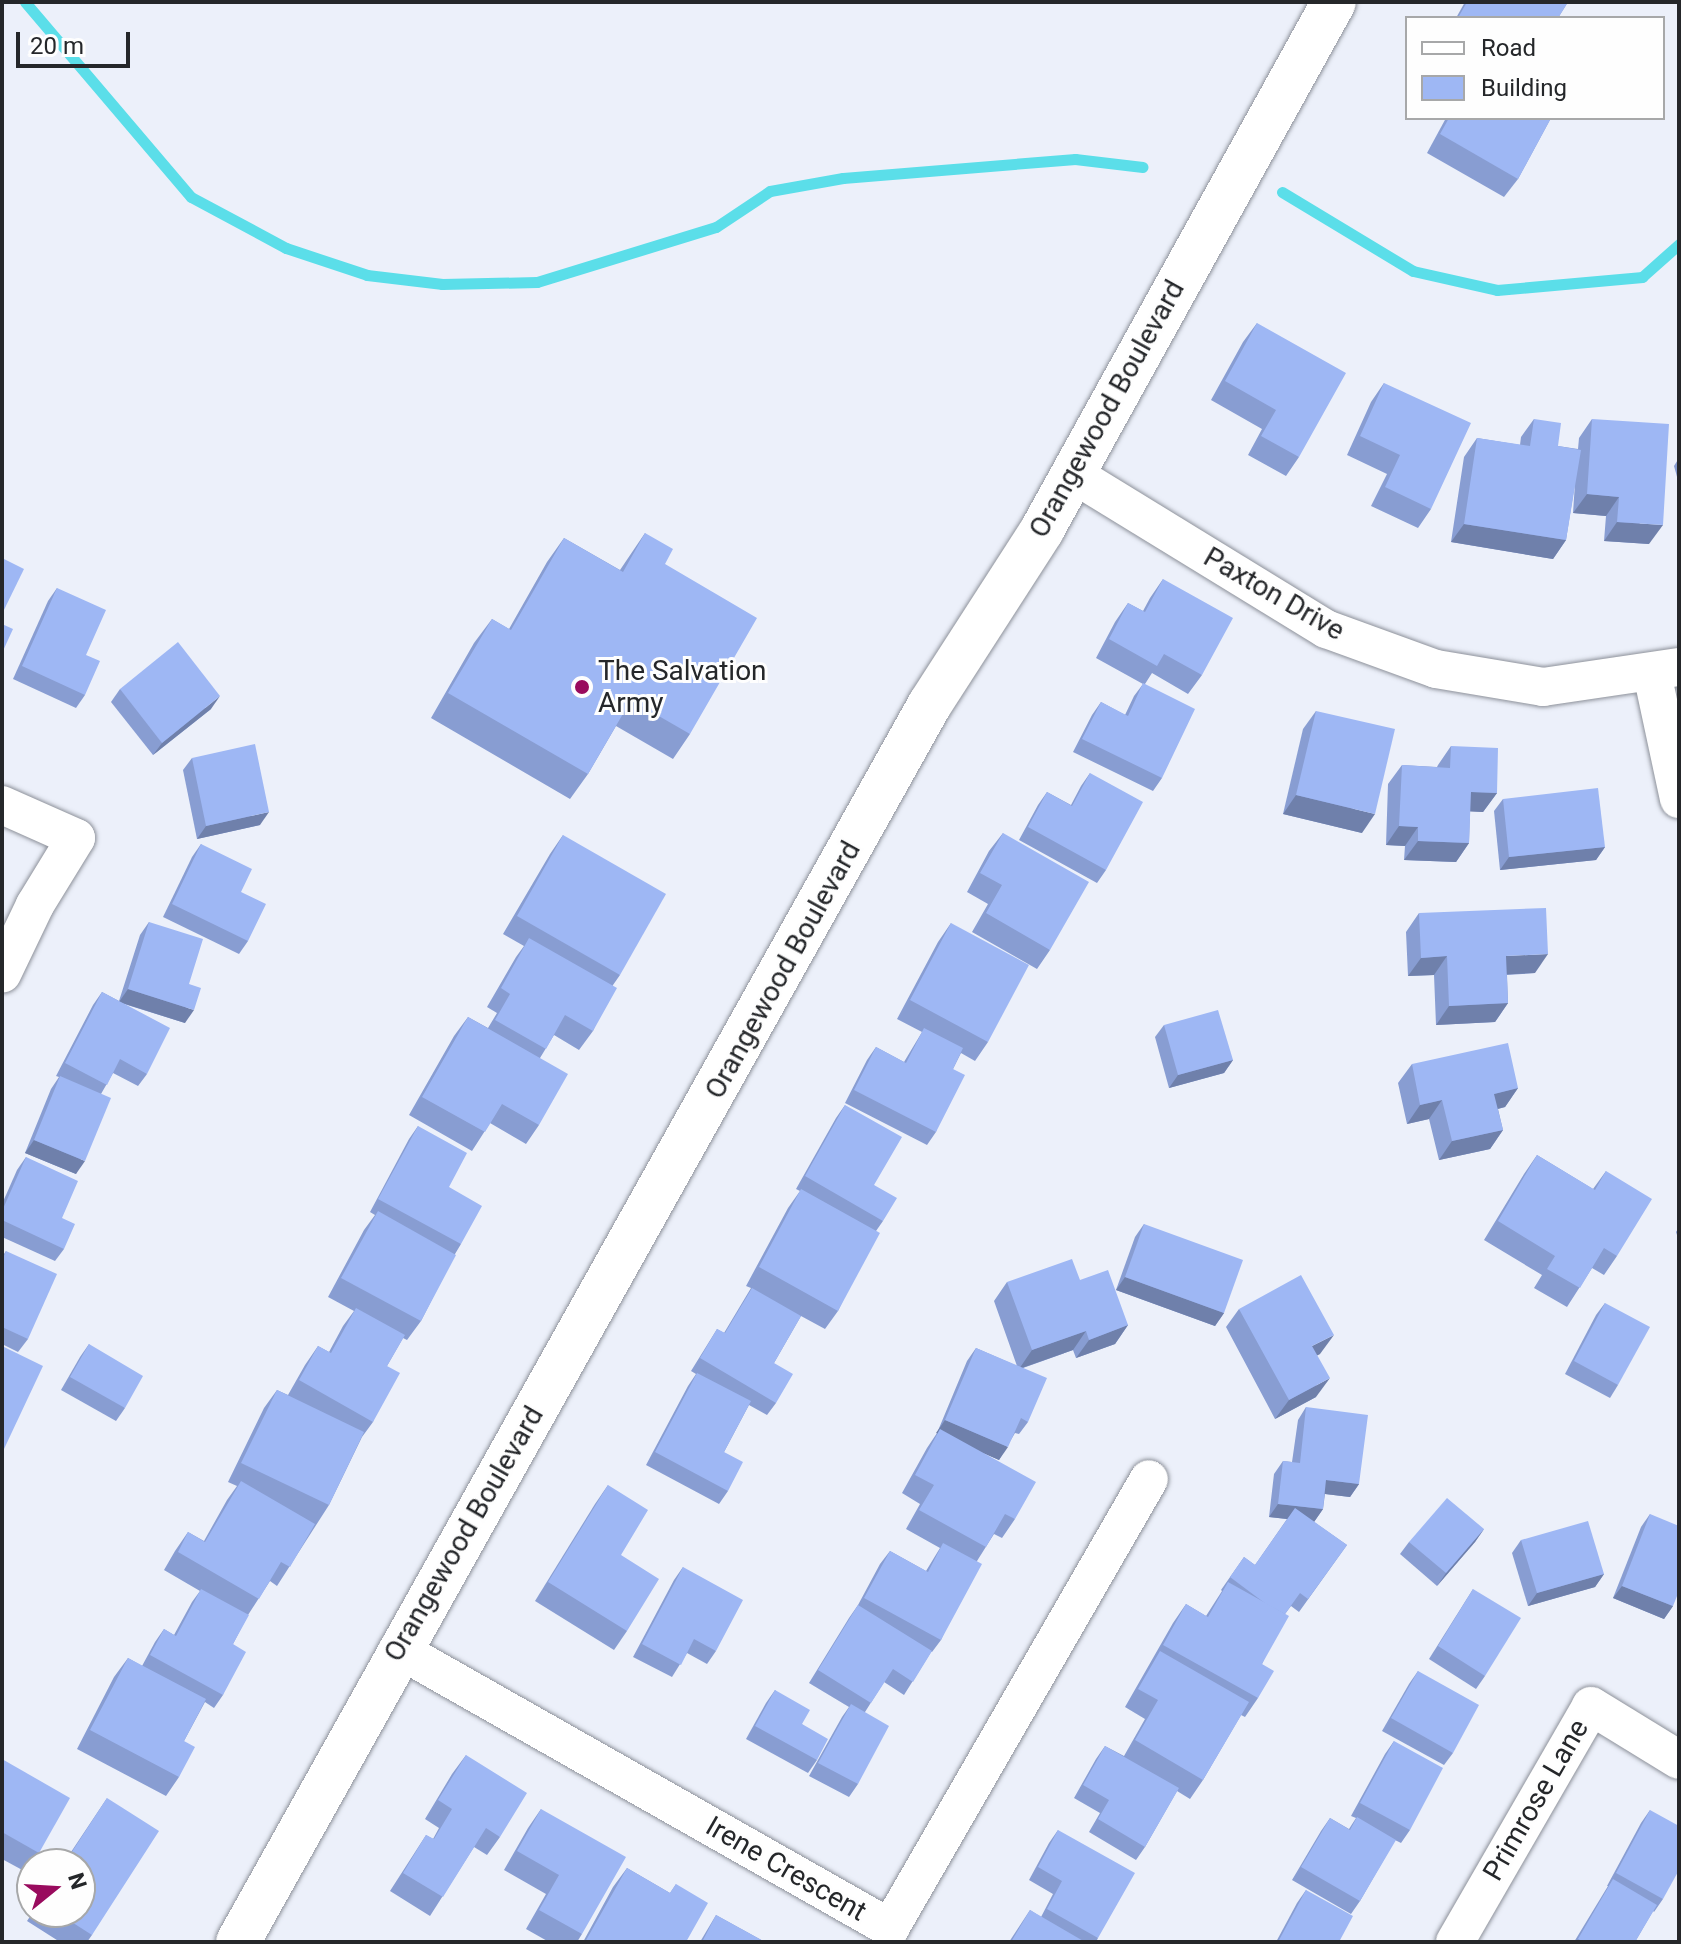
<!DOCTYPE html>
<style>
body{margin:0}
#map{position:relative;width:1681px;height:1944px;overflow:hidden;background:#ecf0fa;font-family:Roboto,sans-serif}
div>[style]{position:absolute}
[style*='--x']{left:calc(var(--x)*1px);top:calc(var(--y)*1px);width:calc(var(--w)*1px);rotate:calc(var(--a)*1deg)}
.stream>*{height:11px;margin:-5.5px;padding:0 5.5px;transform-origin:5.5px;border-radius:5.5px;background:#5bdee9}
.roads{filter:drop-shadow(0 0 2px #8d919a) drop-shadow(0 0 2px #8d919a)}
.street>*{height:38px;margin:-19px;padding:0 19px;transform-origin:19px;border-radius:19px;background:#fff}
.secondary>*{height:44px;margin:-22px;padding:0 22px;transform-origin:22px;border-radius:22px;background:#fff}
.wall>*{inset:0;background:#889dd2}
.shaded-wall>*{inset:0;background:#6f80ab}
.building>*{inset:0;background:#9eb7f4}
.dots>*{width:22px;height:22px;translate:-50% -50%;box-sizing:border-box;border:4px solid #fefefe;border-radius:50%}
span{translate:-50% -50%;white-space:nowrap;text-align:center;line-height:1.15;-webkit-text-stroke:6px #fefefe;paint-order:stroke}
.street-label{font-size:28px;color:#25272a}
.poi-label{font-size:28px;color:#25272a}
.left{translate:0 -50%;text-align:left}
.frame{position:absolute;inset:0;border:4px solid #25272a;pointer-events:none}
.legend{position:absolute;left:1405px;top:16px;width:260px;height:104px;box-sizing:border-box;background:#fefefe;border:2px solid #a7a8a9;margin:0;padding:10px 14px;list-style:none;font-size:24px;color:#25272a}
.legend li{display:flex;align-items:center;gap:16px;height:40px}
.legend b{width:40px;border:2px solid #a7a8a9}
.north{position:absolute;left:16px;top:1848px;width:80px;height:80px;box-sizing:border-box;background:#fefefe;border:2px solid #a7a8a9;border-radius:50%;rotate:72deg;font-size:22px;font-weight:700;line-height:32px;text-align:center;color:#25272a}
.north::after{content:'';display:block;margin:auto;width:28px;height:36px;background:#990b5e;clip-path:polygon(50% 0,100% 100%,50% 72%,0 100%)}
.scale{position:absolute;left:16px;top:32px;width:114px;height:36px;box-sizing:border-box;border:4px solid #25272a;border-top:0;padding-left:10px;font-size:24px;line-height:28px;white-space:nowrap;color:#25272a;-webkit-text-stroke:6px #fefefe;paint-order:stroke}
</style>
<div id="map">
<div class="stream">
<div style="--x:25;--y:2;--w:256;--a:49.6"></div>
<div style="--x:191;--y:197;--w:108;--a:28.2"></div>
<div style="--x:286;--y:248;--w:85;--a:18.4"></div>
<div style="--x:367;--y:275;--w:76;--a:6.8"></div>
<div style="--x:442;--y:284;--w:95;--a:-1.2"></div>
<div style="--x:537;--y:282;--w:187;--a:-17.1"></div>
<div style="--x:716;--y:227;--w:65;--a:-33.7"></div>
<div style="--x:770;--y:191;--w:74;--a:-10.1"></div>
<div style="--x:843;--y:178;--w:233;--a:-4.7"></div>
<div style="--x:1075;--y:159;--w:68;--a:6.7"></div>
<div style="--x:1282;--y:192;--w:153;--a:31.1"></div>
<div style="--x:1413;--y:271;--w:86;--a:12.7"></div>
<div style="--x:1497;--y:290;--w:146;--a:-5.1"></div>
<div style="--x:1642;--y:277;--w:50;--a:-41.7"></div>
</div>
<div class="roads">
<div class="street">
<div style="--x:1073;--y:474;--w:297;--a:31.5"></div>
<div style="--x:1326;--y:629;--w:117;--a:20"></div>
<div style="--x:1436;--y:669;--w:109;--a:9.5"></div>
<div style="--x:1543;--y:687;--w:137;--a:-8.4"></div>
<div style="--x:1652;--y:673;--w:129;--a:77.9"></div>
<div style="--x:2;--y:805;--w:81;--a:24"></div>
<div style="--x:76;--y:838;--w:79;--a:121.5"></div>
<div style="--x:35;--y:905;--w:76;--a:115.6"></div>
<div style="--x:398;--y:1649;--w:566;--a:29.56"></div>
<div style="--x:890;--y:1928;--w:518;--a:-60.02"></div>
<div style="--x:1455;--y:1942;--w:272;--a:-60"></div>
<div style="--x:1591;--y:1706;--w:103;--a:31.5"></div>
</div>
<div class="secondary">
<div style="--x:238;--y:1942;--w:1418;--a:-60.8"></div>
<div style="--x:930;--y:704;--w:207;--a:-57.2"></div>
<div style="--x:1042;--y:530;--w:603;--a:-61.06"></div>
</div>
</div>
<div class="wall">
<div style="clip-path:polygon(1465px 2px,1568px 2px,1558px 18px,1456px 18px)"></div>
<div style="clip-path:polygon(1446px 118px,1551px 118px,1518px 179px,1504px 197px,1427px 153px)"></div>
<div style="clip-path:polygon(1257px 323px,1299px 457px,1286px 476px,1248px 455px,1262px 429px,1211px 400px,1243px 342px)"></div>
<div style="clip-path:polygon(1384px 383px,1431px 509px,1418px 528px,1371px 506px,1387px 474px,1347px 455px,1371px 402px)"></div>
<div style="clip-path:polygon(1534px 419px,1558px 446px,1578px 449px,1579px 438px,1592px 419px,1649px 544px,1604px 541px,1606px 516px,1573px 513px,1575px 483px,1566px 540px,1553px 559px,1451px 542px,1464px 457px,1477px 438px,1520px 445px,1521px 437px)"></div>
<div style="clip-path:polygon(1679px 458px,1679px 484px,1674px 466px)"></div>
<div style="clip-path:polygon(645px 533px,665px 564px,690px 734px,673px 759px,616px 726px,588px 774px,570px 799px,431px 718px,474px 643px,492px 619px,509px 629px,547px 562px,564px 538px,620px 570px)"></div>
<div style="clip-path:polygon(1163px 579px,1202px 675px,1188px 694px,1152px 673px,1145px 684px,1162px 778px,1153px 791px,1073px 752px,1092px 715px,1101px 702px,1125px 715px,1134px 696px,1143px 684px,1096px 658px,1115px 622px,1128px 603px,1143px 611px,1150px 598px)"></div>
<div style="clip-path:polygon(57px 588px,86px 655px,85px 695px,76px 708px,13px 679px,48px 601px)"></div>
<div style="clip-path:polygon(120px 689px,211px 709px,153px 755px,111px 702px)"></div>
<div style="clip-path:polygon(1316px 711px,1362px 833px,1283px 814px,1303px 729px)"></div>
<div style="clip-path:polygon(1451px 746px,1497px 793px,1483px 812px,1470px 811px,1469px 843px,1456px 862px,1404px 860px,1405px 846px,1386px 845px,1388px 784px,1402px 765px,1437px 767px,1438px 765px)"></div>
<div style="clip-path:polygon(192px 758px,260px 825px,197px 839px,183px 770px)"></div>
<div style="clip-path:polygon(1090px 773px,1106px 870px,1097px 883px,1019px 840px,1038px 805px,1047px 792px,1071px 805px,1081px 786px)"></div>
<div style="clip-path:polygon(1503px 799px,1605px 847px,1596px 860px,1500px 870px,1494px 811px)"></div>
<div style="clip-path:polygon(1003px 833px,1050px 950px,1037px 969px,972px 932px,988px 904px,967px 892px,989px 851px)"></div>
<div style="clip-path:polygon(563px 835px,620px 975px,613px 985px,593px 1031px,579px 1050px,554px 1035px,540px 1058px,539px 1125px,526px 1144px,490px 1123px,472px 1151px,409px 1115px,454px 1036px,468px 1017px,488px 1028px,497px 1013px,487px 1007px,516px 957px,524px 946px,503px 934px,550px 854px)"></div>
<div style="clip-path:polygon(201px 844px,241px 892px,248px 941px,239px 954px,163px 917px,192px 857px)"></div>
<div style="clip-path:polygon(1419px 913px,1535px 973px,1507px 975px,1508px 1003px,1495px 1022px,1436px 1025px,1434px 975px,1408px 976px,1406px 932px)"></div>
<div style="clip-path:polygon(149px 922px,189px 984px,185px 1023px,124px 1004px,147px 1074px,138px 1086px,113px 1073px,101px 1094px,76px 1174px,25px 1153px,51px 1089px,59px 1077px,56px 1076px,93px 1005px,102px 992px,119px 1001px,140px 935px)"></div>
<div style="clip-path:polygon(951px 923px,988px 1042px,975px 1061px,961px 1053px,953px 1069px,936px 1132px,927px 1145px,845px 1103px,867px 1060px,876px 1047px,904px 1062px,922px 1032px,897px 1019px,938px 942px)"></div>
<div style="clip-path:polygon(1164px 1025px,1233px 1060px,1224px 1073px,1169px 1088px,1155px 1037px)"></div>
<div style="clip-path:polygon(1412px 1064px,1518px 1088px,1505px 1107px,1498px 1109px,1503px 1130px,1490px 1149px,1439px 1160px,1429px 1119px,1407px 1124px,1398px 1083px)"></div>
<div style="clip-path:polygon(845px 1105px,874px 1185px,883px 1221px,876px 1231px,838px 1311px,825px 1329px,801px 1316px,774px 1363px,776px 1403px,767px 1415px,749px 1405px,724px 1452px,728px 1491px,719px 1504px,646px 1465px,688px 1386px,696px 1374px,691px 1371px,717px 1329px,724px 1333px,751px 1288px,746px 1286px,788px 1208px,800px 1191px,796px 1189px,836px 1118px)"></div>
<div style="clip-path:polygon(418px 1126px,449px 1187px,461px 1244px,455px 1254px,421px 1321px,407px 1340px,403px 1338px,387px 1366px,373px 1422px,362px 1437px,329px 1505px,277px 1586px,270px 1581px,248px 1615px,233px 1644px,223px 1695px,214px 1708px,205px 1702px,184px 1741px,179px 1777px,166px 1796px,77px 1749px,114px 1677px,128px 1658px,142px 1666px,155px 1642px,164px 1629px,174px 1635px,192px 1602px,200px 1591px,164px 1570px,175px 1551px,188px 1532px,204px 1541px,227px 1500px,237px 1486px,228px 1482px,264px 1408px,277px 1390px,288px 1395px,305px 1365px,318px 1346px,329px 1352px,343px 1326px,354px 1311px,328px 1297px,364px 1230px,375px 1215px,370px 1212px,409px 1139px)"></div>
<div style="clip-path:polygon(1537px 1155px,1593px 1189px,1606px 1171px,1617px 1256px,1604px 1275px,1592px 1268px,1567px 1307px,1534px 1288px,1542px 1275px,1484px 1240px,1524px 1174px)"></div>
<div style="clip-path:polygon(26px 1157px,62px 1218px,64px 1249px,55px 1261px,2px 1237px,2px 1204px,17px 1170px)"></div>
<div style="clip-path:polygon(1144px 1224px,1224px 1313px,1215px 1326px,1116px 1290px,1135px 1237px)"></div>
<div style="clip-path:polygon(1679px 1227px,1679px 1241px,1676px 1232px)"></div>
<div style="clip-path:polygon(6px 1251px,28px 1339px,18px 1352px,2px 1344px,2px 1257px)"></div>
<div style="clip-path:polygon(1080px 1280px,1128px 1325px,1115px 1344px,1076px 1358px,1073px 1350px,1023px 1368px,1028px 1422px,1019px 1434px,1015px 1433px,999px 1460px,984px 1453px,1015px 1519px,1002px 1538px,994px 1534px,977px 1561px,941px 1640px,932px 1652px,931px 1652px,904px 1695px,884px 1682px,865px 1712px,858px 1784px,849px 1797px,809px 1776px,842px 1717px,849px 1707px,809px 1683px,849px 1618px,858px 1605px,880px 1564px,890px 1551px,926px 1571px,940px 1548px,906px 1529px,920px 1504px,902px 1493px,927px 1448px,937px 1433px,967px 1361px,976px 1348px,1017px 1366px,994px 1301px,1007px 1282px)"></div>
<div style="clip-path:polygon(1605px 1303px,1618px 1385px,1610px 1398px,1565px 1374px,1596px 1315px)"></div>
<div style="clip-path:polygon(1239px 1309px,1320px 1354px,1317px 1355px,1316px 1397px,1275px 1419px,1226px 1327px)"></div>
<div style="clip-path:polygon(89px 1344px,125px 1408px,116px 1421px,61px 1390px,80px 1357px)"></div>
<div style="clip-path:polygon(1306px 1407px,1359px 1484px,1350px 1497px,1325px 1494px,1323px 1509px,1314px 1522px,1347px 1545px,1299px 1612px,1291px 1606px,1285px 1614px,1262px 1664px,1258px 1698px,1245px 1717px,1241px 1715px,1203px 1780px,1190px 1799px,1177px 1791px,1145px 1847px,1136px 1860px,1089px 1832px,1100px 1813px,1074px 1798px,1096px 1759px,1105px 1746px,1124px 1756px,1145px 1719px,1125px 1707px,1173px 1623px,1186px 1604px,1206px 1616px,1222px 1591px,1221px 1590px,1244px 1557px,1255px 1565px,1287px 1519px,1269px 1517px,1274px 1474px,1283px 1461px,1292px 1462px,1298px 1420px)"></div>
<div style="clip-path:polygon(608px 1485px,621px 1555px,627px 1631px,614px 1650px,535px 1601px,595px 1504px)"></div>
<div style="clip-path:polygon(1650px 1514px,1673px 1606px,1664px 1619px,1613px 1598px,1641px 1527px)"></div>
<div style="clip-path:polygon(1484px 1529px,1475px 1542px,1437px 1586px,1400px 1554px,1409px 1542px)"></div>
<div style="clip-path:polygon(1521px 1540px,1604px 1574px,1595px 1587px,1528px 1606px,1512px 1553px)"></div>
<div style="clip-path:polygon(683px 1567px,716px 1651px,707px 1664px,687px 1653px,672px 1677px,633px 1657px,674px 1580px)"></div>
<div style="clip-path:polygon(1473px 1589px,1485px 1676px,1476px 1689px,1429px 1659px)"></div>
<div style="clip-path:polygon(1418px 1671px,1453px 1753px,1444px 1765px,1382px 1731px,1409px 1684px)"></div>
<div style="clip-path:polygon(775px 1690px,802px 1724px,817px 1760px,808px 1773px,746px 1739px,766px 1703px)"></div>
<div style="clip-path:polygon(1394px 1741px,1410px 1830px,1401px 1843px,1395px 1840px,1360px 1901px,1351px 1914px,1292px 1880px,1321px 1831px,1330px 1818px,1349px 1829px,1356px 1818px,1351px 1816px,1385px 1754px)"></div>
<div style="clip-path:polygon(466px 1755px,500px 1837px,487px 1855px,474px 1847px,430px 1916px,390px 1891px,426px 1835px,433px 1839px,439px 1828px,425px 1819px,452px 1774px)"></div>
<div style="clip-path:polygon(2px 1759px,39px 1853px,26px 1872px,2px 1859px)"></div>
<div style="clip-path:polygon(107px 1798px,92px 1935px,87px 1942px,60px 1942px,27px 1921px,33px 1912px,80px 1912px,80px 1864px,63px 1864px)"></div>
<div style="clip-path:polygon(541px 1809px,582px 1934px,577px 1942px,549px 1942px,526px 1929px,546px 1894px,504px 1870px,528px 1828px)"></div>
<div style="clip-path:polygon(1650px 1810px,1663px 1899px,1654px 1912px,1653px 1911px,1635px 1942px,1574px 1942px,1608px 1886px,1607px 1886px,1641px 1823px)"></div>
<div style="clip-path:polygon(1058px 1830px,1098px 1938px,1096px 1942px,1009px 1942px,1030px 1910px,1041px 1917px,1053px 1894px,1029px 1880px,1049px 1843px)"></div>
<div style="clip-path:polygon(627px 1868px,670px 1893px,676px 1884px,686px 1942px,583px 1942px,613px 1887px)"></div>
<div style="clip-path:polygon(1306px 1890px,1339px 1942px,1276px 1942px,1297px 1903px)"></div>
<div style="clip-path:polygon(716px 1915px,765px 1942px,700px 1942px)"></div>
</div>
<div class="shaded-wall">
<div style="clip-path:polygon(1587px 494px,1619px 497px,1606px 516px,1573px 513px)"></div>
<div style="clip-path:polygon(1617px 522px,1663px 525px,1649px 544px,1604px 541px)"></div>
<div style="clip-path:polygon(1464px 524px,1566px 540px,1553px 559px,1451px 542px)"></div>
<div style="clip-path:polygon(220px 696px,211px 709px,153px 755px,162px 743px)"></div>
<div style="clip-path:polygon(1471px 792px,1497px 793px,1483px 812px,1458px 811px)"></div>
<div style="clip-path:polygon(1296px 795px,1375px 814px,1362px 833px,1283px 814px)"></div>
<div style="clip-path:polygon(269px 812px,260px 825px,197px 839px,206px 826px)"></div>
<div style="clip-path:polygon(1399px 826px,1418px 827px,1405px 846px,1386px 845px)"></div>
<div style="clip-path:polygon(1418px 841px,1469px 843px,1456px 862px,1404px 860px)"></div>
<div style="clip-path:polygon(1605px 847px,1596px 860px,1500px 870px,1509px 857px)"></div>
<div style="clip-path:polygon(1548px 954px,1535px 973px,1493px 975px,1506px 956px)"></div>
<div style="clip-path:polygon(1447px 956px,1434px 975px,1408px 976px,1421px 958px)"></div>
<div style="clip-path:polygon(128px 989px,194px 1010px,185px 1023px,119px 1002px)"></div>
<div style="clip-path:polygon(1508px 1003px,1495px 1022px,1436px 1025px,1449px 1006px)"></div>
<div style="clip-path:polygon(1233px 1060px,1224px 1073px,1169px 1088px,1178px 1075px)"></div>
<div style="clip-path:polygon(1518px 1088px,1505px 1107px,1481px 1113px,1494px 1094px)"></div>
<div style="clip-path:polygon(1442px 1100px,1429px 1119px,1407px 1124px,1420px 1105px)"></div>
<div style="clip-path:polygon(1503px 1130px,1490px 1149px,1439px 1160px,1452px 1141px)"></div>
<div style="clip-path:polygon(34px 1140px,85px 1161px,76px 1174px,25px 1153px)"></div>
<div style="clip-path:polygon(1125px 1277px,1224px 1313px,1215px 1326px,1116px 1290px)"></div>
<div style="clip-path:polygon(1128px 1325px,1115px 1344px,1076px 1358px,1089px 1340px)"></div>
<div style="clip-path:polygon(1086px 1331px,1073px 1350px,1019px 1369px,1032px 1350px)"></div>
<div style="clip-path:polygon(1334px 1335px,1320px 1354px,1299px 1365px,1312px 1346px)"></div>
<div style="clip-path:polygon(1330px 1378px,1316px 1397px,1275px 1419px,1289px 1400px)"></div>
<div style="clip-path:polygon(945px 1420px,1008px 1447px,999px 1460px,936px 1433px)"></div>
<div style="clip-path:polygon(1326px 1480px,1359px 1484px,1350px 1497px,1317px 1493px)"></div>
<div style="clip-path:polygon(1278px 1504px,1323px 1509px,1314px 1522px,1269px 1517px)"></div>
<div style="clip-path:polygon(1484px 1529px,1475px 1542px,1437px 1586px,1446px 1573px)"></div>
<div style="clip-path:polygon(1604px 1574px,1595px 1587px,1528px 1606px,1537px 1593px)"></div>
<div style="clip-path:polygon(1622px 1586px,1673px 1606px,1664px 1619px,1613px 1598px)"></div>
</div>
<div class="building">
<div style="clip-path:polygon(1467px 2px,1568px 2px,1558px 18px,1462px 18px,1459px 16px)"></div>
<div style="clip-path:polygon(1449px 118px,1551px 118px,1518px 179px,1440px 134px)"></div>
<div style="clip-path:polygon(1257px 323px,1346px 373px,1299px 457px,1261px 436px,1276px 410px,1225px 381px)"></div>
<div style="clip-path:polygon(1384px 383px,1471px 423px,1431px 509px,1385px 487px,1400px 455px,1360px 436px)"></div>
<div style="clip-path:polygon(1534px 419px,1561px 423px,1558px 446px,1581px 450px,1566px 540px,1464px 524px,1477px 438px,1530px 446px)"></div>
<div style="clip-path:polygon(1592px 419px,1669px 424px,1663px 525px,1617px 522px,1619px 497px,1587px 494px)"></div>
<div style="clip-path:polygon(645px 533px,673px 549px,665px 564px,757px 618px,690px 734px,631px 700px,588px 774px,448px 693px,492px 619px,511px 630px,564px 538px,623px 572px)"></div>
<div style="clip-path:polygon(2px 558px,24px 569px,2px 614px)"></div>
<div style="clip-path:polygon(1163px 579px,1233px 618px,1202px 675px,1164px 654px,1157px 666px,1109px 639px,1128px 603px,1145px 612px)"></div>
<div style="clip-path:polygon(57px 588px,106px 610px,86px 655px,100px 661px,85px 695px,22px 666px)"></div>
<div style="clip-path:polygon(2px 624px,13px 629px,2px 653px)"></div>
<div style="clip-path:polygon(178px 642px,220px 696px,162px 743px,120px 689px)"></div>
<div style="clip-path:polygon(1143px 683px,1195px 709px,1162px 778px,1082px 739px,1101px 702px,1128px 716px)"></div>
<div style="clip-path:polygon(1316px 711px,1395px 729px,1375px 814px,1296px 795px)"></div>
<div style="clip-path:polygon(255px 744px,269px 812px,206px 826px,192px 758px)"></div>
<div style="clip-path:polygon(1451px 746px,1498px 748px,1497px 793px,1471px 792px,1469px 843px,1418px 841px,1418px 827px,1399px 826px,1402px 765px,1450px 768px)"></div>
<div style="clip-path:polygon(1090px 773px,1143px 802px,1106px 870px,1028px 827px,1047px 792px,1072px 806px)"></div>
<div style="clip-path:polygon(1598px 788px,1605px 847px,1509px 857px,1503px 799px)"></div>
<div style="clip-path:polygon(1003px 833px,1089px 882px,1050px 950px,986px 913px,1002px 885px,980px 873px)"></div>
<div style="clip-path:polygon(563px 835px,666px 894px,620px 975px,517px 916px)"></div>
<div style="clip-path:polygon(201px 844px,252px 869px,241px 892px,266px 904px,248px 941px,172px 904px)"></div>
<div style="clip-path:polygon(1546px 908px,1548px 954px,1506px 956px,1508px 1003px,1449px 1006px,1447px 956px,1421px 958px,1419px 913px)"></div>
<div style="clip-path:polygon(149px 922px,203px 939px,189px 984px,201px 988px,194px 1010px,128px 989px)"></div>
<div style="clip-path:polygon(951px 923px,1029px 965px,988px 1042px,910px 1000px)"></div>
<div style="clip-path:polygon(529px 938px,617px 988px,593px 1031px,565px 1015px,546px 1049px,495px 1020px,510px 994px,501px 988px)"></div>
<div style="clip-path:polygon(102px 992px,170px 1028px,147px 1074px,120px 1059px,107px 1085px,65px 1063px)"></div>
<div style="clip-path:polygon(1218px 1010px,1233px 1060px,1178px 1075px,1164px 1025px)"></div>
<div style="clip-path:polygon(468px 1017px,568px 1074px,539px 1125px,502px 1104px,485px 1132px,422px 1097px)"></div>
<div style="clip-path:polygon(924px 1028px,963px 1048px,953px 1069px,965px 1075px,936px 1132px,854px 1090px,876px 1047px,906px 1063px)"></div>
<div style="clip-path:polygon(1508px 1043px,1518px 1088px,1494px 1094px,1503px 1130px,1452px 1141px,1442px 1100px,1420px 1105px,1412px 1064px)"></div>
<div style="clip-path:polygon(60px 1076px,111px 1098px,85px 1161px,34px 1140px)"></div>
<div style="clip-path:polygon(845px 1105px,902px 1137px,874px 1185px,897px 1198px,883px 1221px,805px 1176px)"></div>
<div style="clip-path:polygon(418px 1126px,467px 1153px,449px 1187px,482px 1206px,461px 1244px,378px 1199px)"></div>
<div style="clip-path:polygon(1537px 1155px,1595px 1190px,1606px 1171px,1652px 1199px,1617px 1256px,1604px 1248px,1580px 1288px,1547px 1269px,1555px 1256px,1498px 1221px)"></div>
<div style="clip-path:polygon(26px 1157px,78px 1181px,62px 1218px,75px 1224px,64px 1249px,2px 1220px,2px 1211px)"></div>
<div style="clip-path:polygon(801px 1189px,880px 1233px,838px 1311px,759px 1267px)"></div>
<div style="clip-path:polygon(378px 1211px,456px 1255px,421px 1321px,341px 1278px)"></div>
<div style="clip-path:polygon(1144px 1224px,1243px 1260px,1224px 1313px,1125px 1277px)"></div>
<div style="clip-path:polygon(6px 1251px,57px 1274px,28px 1339px,2px 1327px,2px 1260px)"></div>
<div style="clip-path:polygon(1072px 1259px,1080px 1280px,1108px 1270px,1128px 1325px,1089px 1340px,1086px 1331px,1032px 1350px,1007px 1282px)"></div>
<div style="clip-path:polygon(1301px 1275px,1334px 1335px,1312px 1346px,1330px 1378px,1289px 1400px,1239px 1309px)"></div>
<div style="clip-path:polygon(752px 1288px,801px 1316px,774px 1363px,793px 1374px,776px 1403px,700px 1358px,717px 1329px,725px 1333px)"></div>
<div style="clip-path:polygon(1605px 1303px,1650px 1327px,1618px 1385px,1574px 1361px)"></div>
<div style="clip-path:polygon(356px 1308px,405px 1335px,387px 1366px,400px 1373px,373px 1422px,299px 1380px,318px 1346px,331px 1353px)"></div>
<div style="clip-path:polygon(89px 1344px,143px 1376px,125px 1408px,70px 1377px)"></div>
<div style="clip-path:polygon(2px 1346px,43px 1366px,4px 1449px,2px 1447px)"></div>
<div style="clip-path:polygon(976px 1348px,1047px 1378px,1028px 1422px,1021px 1418px,1008px 1447px,945px 1420px)"></div>
<div style="clip-path:polygon(697px 1373px,751px 1401px,724px 1452px,743px 1462px,728px 1491px,655px 1452px)"></div>
<div style="clip-path:polygon(277px 1390px,364px 1432px,329px 1505px,241px 1463px)"></div>
<div style="clip-path:polygon(1306px 1407px,1368px 1415px,1359px 1484px,1326px 1480px,1323px 1509px,1278px 1504px,1283px 1461px,1300px 1463px)"></div>
<div style="clip-path:polygon(940px 1429px,1036px 1482px,1015px 1519px,1005px 1514px,986px 1547px,919px 1510px,934px 1485px,915px 1475px)"></div>
<div style="clip-path:polygon(241px 1481px,315px 1524px,290px 1567px,281px 1562px,259px 1599px,178px 1552px,188px 1532px,205px 1542px)"></div>
<div style="clip-path:polygon(608px 1485px,648px 1510px,621px 1555px,659px 1579px,627px 1631px,548px 1582px)"></div>
<div style="clip-path:polygon(1447px 1498px,1484px 1529px,1446px 1573px,1409px 1542px)"></div>
<div style="clip-path:polygon(1295px 1508px,1347px 1545px,1308px 1599px,1300px 1593px,1285px 1614px,1266px 1604px,1230px 1577px,1244px 1557px,1255px 1565px)"></div>
<div style="clip-path:polygon(1650px 1514px,1679px 1526px,1679px 1591px,1673px 1606px,1622px 1586px)"></div>
<div style="clip-path:polygon(1588px 1521px,1604px 1574px,1537px 1593px,1521px 1540px)"></div>
<div style="clip-path:polygon(943px 1543px,982px 1564px,941px 1640px,864px 1598px,890px 1551px,928px 1572px)"></div>
<div style="clip-path:polygon(683px 1567px,743px 1600px,716px 1651px,694px 1639px,681px 1665px,642px 1644px)"></div>
<div style="clip-path:polygon(1228px 1582px,1289px 1616px,1262px 1664px,1274px 1671px,1258px 1698px,1163px 1645px,1186px 1604px,1208px 1617px)"></div>
<div style="clip-path:polygon(201px 1589px,249px 1615px,233px 1644px,246px 1652px,223px 1695px,150px 1655px,164px 1629px,176px 1636px)"></div>
<div style="clip-path:polygon(1473px 1589px,1521px 1618px,1485px 1676px,1438px 1646px)"></div>
<div style="clip-path:polygon(858px 1605px,932px 1651px,913px 1682px,893px 1669px,871px 1703px,818px 1670px)"></div>
<div style="clip-path:polygon(1160px 1651px,1249px 1702px,1203px 1780px,1135px 1740px,1158px 1700px,1138px 1689px)"></div>
<div style="clip-path:polygon(128px 1658px,206px 1699px,184px 1741px,195px 1747px,179px 1777px,90px 1730px)"></div>
<div style="clip-path:polygon(1418px 1671px,1479px 1705px,1453px 1753px,1391px 1718px)"></div>
<div style="clip-path:polygon(775px 1690px,810px 1710px,802px 1724px,828px 1739px,817px 1760px,755px 1726px)"></div>
<div style="clip-path:polygon(851px 1704px,889px 1726px,858px 1784px,818px 1763px)"></div>
<div style="clip-path:polygon(1394px 1741px,1443px 1768px,1410px 1830px,1360px 1803px)"></div>
<div style="clip-path:polygon(1105px 1746px,1179px 1788px,1145px 1847px,1098px 1819px,1109px 1800px,1083px 1785px)"></div>
<div style="clip-path:polygon(466px 1755px,527px 1793px,500px 1837px,486px 1828px,443px 1897px,403px 1873px,426px 1835px,434px 1839px,452px 1809px,438px 1800px)"></div>
<div style="clip-path:polygon(2px 1759px,70px 1798px,39px 1853px,2px 1832px)"></div>
<div style="clip-path:polygon(107px 1798px,159px 1831px,92px 1935px,56px 1912px,80px 1912px,80px 1864px,64px 1864px)"></div>
<div style="clip-path:polygon(541px 1809px,626px 1857px,582px 1934px,539px 1910px,559px 1875px,517px 1851px)"></div>
<div style="clip-path:polygon(1650px 1810px,1679px 1826px,1679px 1870px,1663px 1899px,1616px 1873px)"></div>
<div style="clip-path:polygon(1357px 1817px,1396px 1840px,1360px 1901px,1301px 1867px,1330px 1818px,1350px 1830px)"></div>
<div style="clip-path:polygon(1058px 1830px,1135px 1873px,1098px 1938px,1047px 1909px,1062px 1881px,1038px 1867px)"></div>
<div style="clip-path:polygon(627px 1868px,670px 1893px,676px 1884px,708px 1903px,686px 1942px,585px 1942px)"></div>
<div style="clip-path:polygon(1613px 1879px,1657px 1905px,1635px 1942px,1584px 1942px,1578px 1939px)"></div>
<div style="clip-path:polygon(1306px 1890px,1353px 1916px,1339px 1942px,1278px 1942px)"></div>
<div style="clip-path:polygon(1030px 1910px,1085px 1942px,1011px 1942px)"></div>
<div style="clip-path:polygon(716px 1915px,765px 1942px,702px 1942px)"></div>
</div>
<div class="dots">
<div style="left:582px;top:687px;background:#990b5e"></div>
</div>
<div class="street-label">
<span style="left:1107px;top:409px;rotate:-61deg">Orangewood Boulevard</span>
<span style="left:1274px;top:594px;rotate:30deg">Paxton Drive</span>
<span style="left:783px;top:970px;rotate:-61deg">Orangewood Boulevard</span>
<span style="left:464px;top:1534px;rotate:-60deg">Orangewood Boulevard</span>
<span style="left:1536px;top:1800px;rotate:-60deg">Primrose Lane</span>
<span style="left:786px;top:1869px;rotate:30deg">Irene Crescent</span>
</div>
<div class="poi-label">
<span class="left" style="left:598px;top:687px">The Salvation<br>Army</span>
</div>
<div class="frame"></div>
<ul class="legend">
<li><b style="height:10px;background:#fff"></b>Road</li>
<li><b style="height:22px;background:#9eb7f4"></b>Building</li>
</ul>
<div class="north">N</div>
<div class="scale">20 m</div>
</div>
